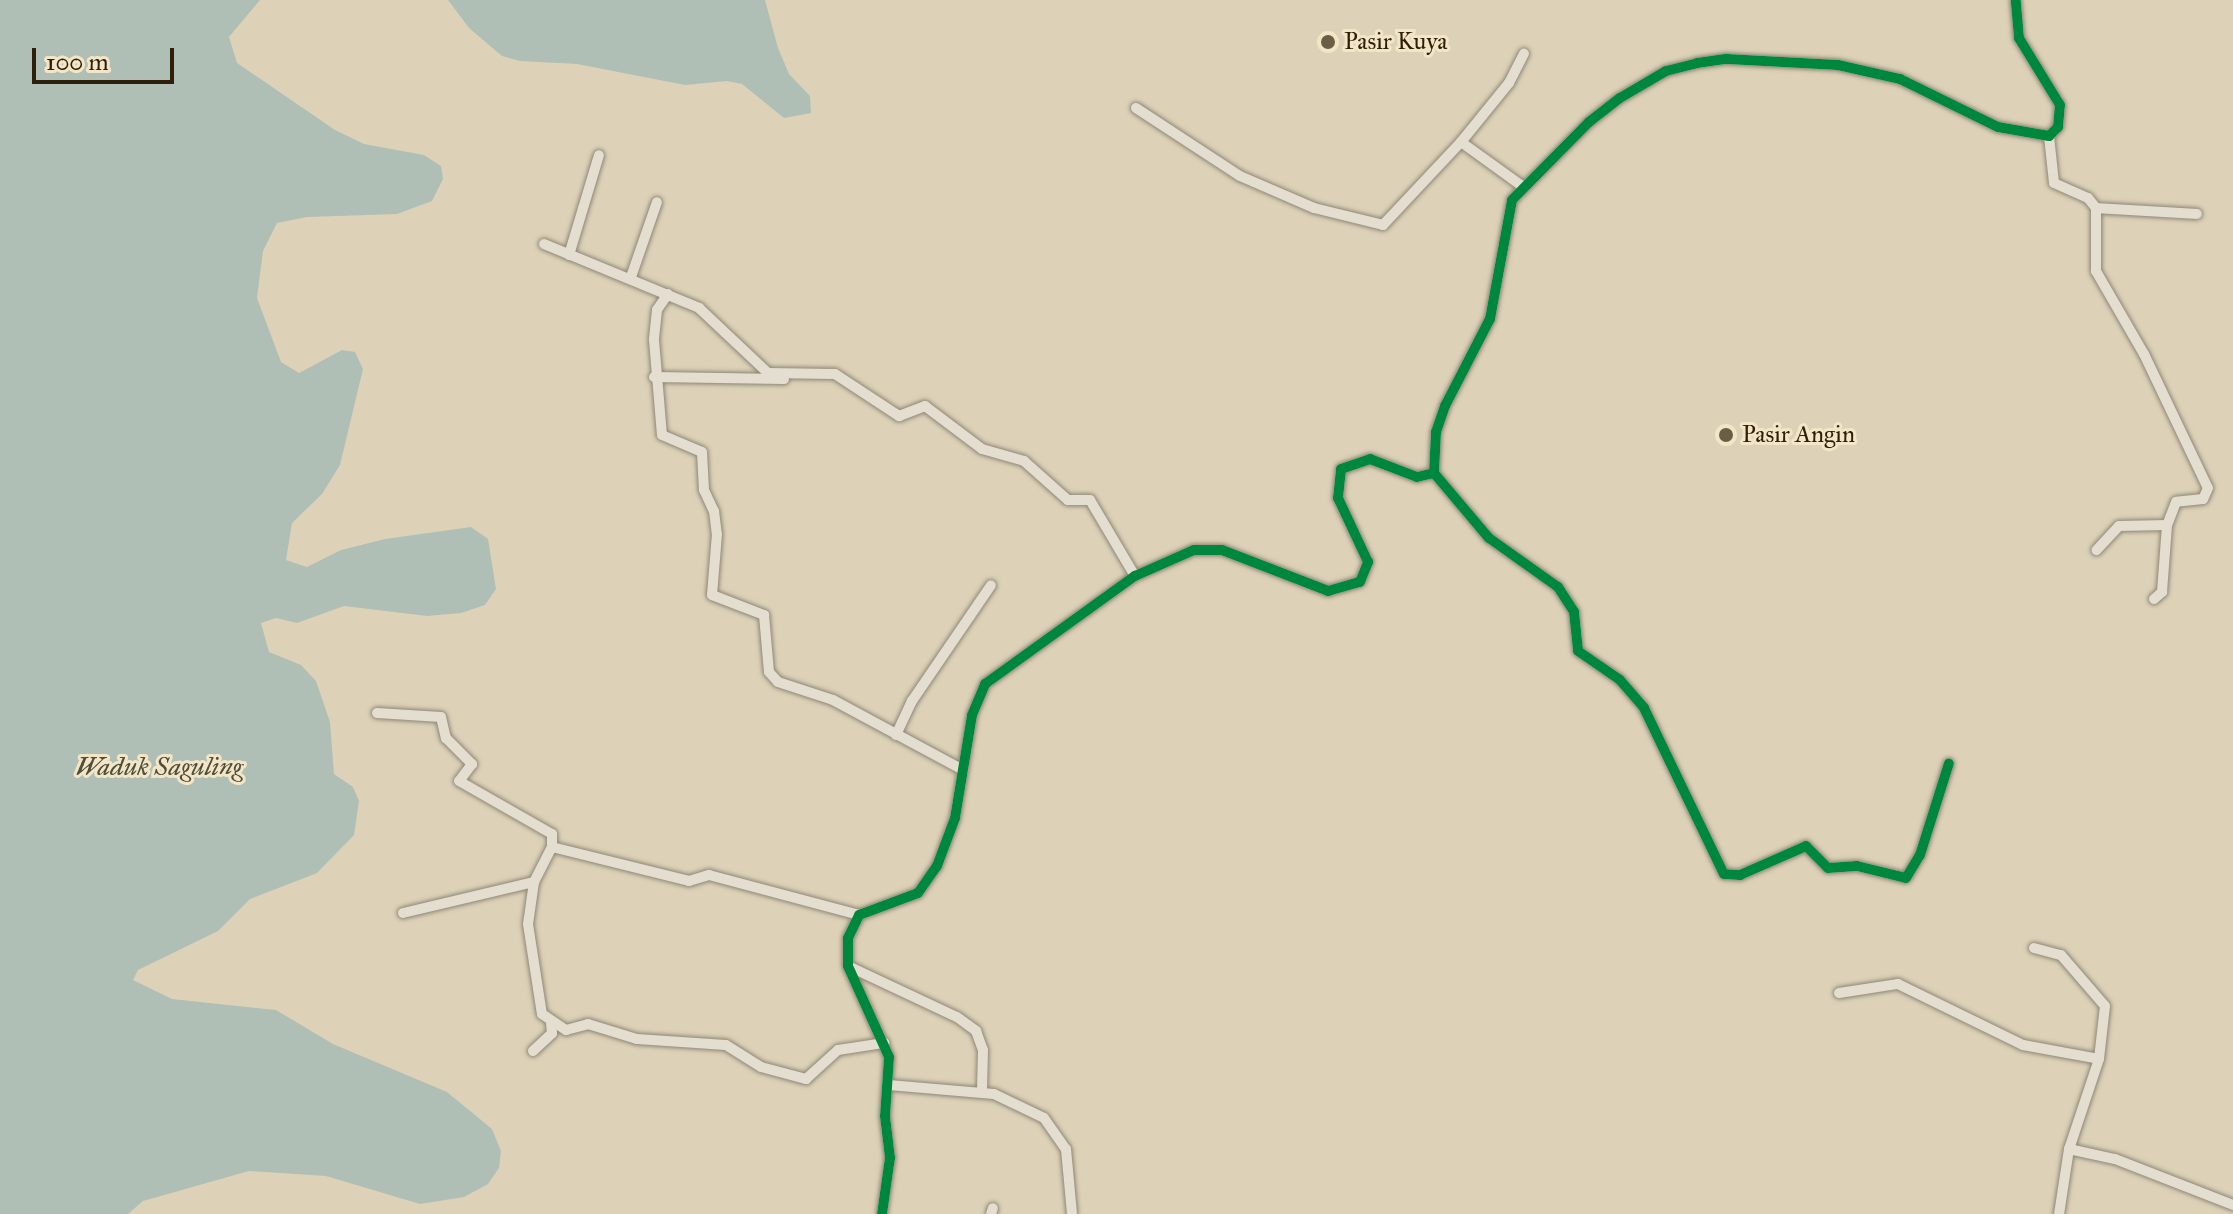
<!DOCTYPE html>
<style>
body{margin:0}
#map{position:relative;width:2233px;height:1214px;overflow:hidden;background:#ddd2b8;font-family:"IM FELL Great Primer",serif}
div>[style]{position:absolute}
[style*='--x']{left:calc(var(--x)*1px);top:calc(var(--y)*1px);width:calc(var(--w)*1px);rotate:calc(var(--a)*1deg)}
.water>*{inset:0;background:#b0bfb5}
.roads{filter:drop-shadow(0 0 2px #8f8776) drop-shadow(0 0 2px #8f8776)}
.street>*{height:10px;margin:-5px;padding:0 5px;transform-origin:5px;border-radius:5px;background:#e4ded1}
.cycleway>*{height:10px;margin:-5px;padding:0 5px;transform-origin:5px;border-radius:5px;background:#00873e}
.dots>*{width:22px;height:22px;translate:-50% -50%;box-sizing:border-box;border:4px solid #f3e6c7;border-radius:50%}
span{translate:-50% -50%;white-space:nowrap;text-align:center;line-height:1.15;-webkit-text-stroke:6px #f3e6c7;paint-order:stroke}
.poi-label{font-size:24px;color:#2f1f09}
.left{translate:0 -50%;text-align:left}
.water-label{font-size:26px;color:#504d3c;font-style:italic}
.scale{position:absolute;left:32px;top:48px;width:142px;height:36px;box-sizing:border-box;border:4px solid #2f1f09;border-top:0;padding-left:10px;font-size:24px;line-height:28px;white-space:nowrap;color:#2f1f09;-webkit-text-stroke:6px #f3e6c7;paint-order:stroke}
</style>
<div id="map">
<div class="water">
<div style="clip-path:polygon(0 0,260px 0,229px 37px,237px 63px,335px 130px,364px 144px,424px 155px,441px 166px,443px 179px,432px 201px,397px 214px,307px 217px,277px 223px,263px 251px,257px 298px,281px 362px,299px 373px,342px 350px,355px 352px,363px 369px,340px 465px,322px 494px,292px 523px,286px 560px,307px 567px,341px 550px,385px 539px,471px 527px,488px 539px,496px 589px,485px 605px,461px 613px,427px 616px,344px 606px,297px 623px,276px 618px,261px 623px,269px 652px,301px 665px,316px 681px,330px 722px,334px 774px,353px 787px,359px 801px,354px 835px,317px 873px,250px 899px,218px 931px,138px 970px,133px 980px,172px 999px,276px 1010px,333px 1044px,447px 1092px,492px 1129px,501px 1151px,499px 1168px,488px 1184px,464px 1197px,420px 1204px,326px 1176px,249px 1171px,143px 1201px,128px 1214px,0 1214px)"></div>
<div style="clip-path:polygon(448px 0,765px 0,778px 48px,789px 74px,810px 96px,811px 113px,784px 118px,742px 84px,727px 81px,685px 85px,577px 64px,520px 61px,502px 56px,469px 28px)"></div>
</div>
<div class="roads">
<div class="street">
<div style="--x:1136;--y:108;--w:124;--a:33.2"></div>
<div style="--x:1240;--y:176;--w:81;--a:23.4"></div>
<div style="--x:1314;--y:208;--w:71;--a:13.8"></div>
<div style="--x:1383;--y:225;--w:114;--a:-46.8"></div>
<div style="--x:1461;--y:142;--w:76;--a:-50.9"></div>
<div style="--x:1509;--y:83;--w:33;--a:-63"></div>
<div style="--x:2049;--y:136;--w:47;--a:83.9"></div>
<div style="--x:2054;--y:183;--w:37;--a:24"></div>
<div style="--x:2088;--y:198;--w:13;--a:51"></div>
<div style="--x:2096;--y:208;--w:63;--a:90"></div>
<div style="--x:2096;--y:271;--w:96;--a:60"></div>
<div style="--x:2144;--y:354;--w:148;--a:64.5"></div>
<div style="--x:2208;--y:488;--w:12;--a:114"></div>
<div style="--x:2203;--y:499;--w:27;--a:174"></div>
<div style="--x:2176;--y:502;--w:25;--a:111"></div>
<div style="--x:2167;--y:525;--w:48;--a:178.8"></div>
<div style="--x:2119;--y:526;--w:33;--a:133"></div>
<div style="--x:1461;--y:142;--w:75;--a:35.8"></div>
<div style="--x:2096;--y:208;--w:101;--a:3.4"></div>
<div style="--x:544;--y:244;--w:168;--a:22.4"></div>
<div style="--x:699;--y:308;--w:95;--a:43.3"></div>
<div style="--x:768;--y:373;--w:67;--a:0.9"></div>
<div style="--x:835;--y:374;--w:77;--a:33.3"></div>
<div style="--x:899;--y:416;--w:28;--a:-21"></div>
<div style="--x:925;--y:406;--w:71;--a:37"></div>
<div style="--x:982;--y:449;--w:44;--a:15.9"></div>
<div style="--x:1024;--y:461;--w:59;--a:41.6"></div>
<div style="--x:1068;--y:500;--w:22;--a:0"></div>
<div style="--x:1090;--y:500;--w:88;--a:59.4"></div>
<div style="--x:569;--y:255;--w:104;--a:-73.3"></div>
<div style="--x:631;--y:277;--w:79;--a:-70.9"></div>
<div style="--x:668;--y:294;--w:19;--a:125"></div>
<div style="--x:657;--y:310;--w:30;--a:96"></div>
<div style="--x:654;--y:340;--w:95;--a:85.2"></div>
<div style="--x:662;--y:435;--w:43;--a:23"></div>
<div style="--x:702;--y:452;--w:38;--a:87"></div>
<div style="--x:704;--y:490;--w:23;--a:65"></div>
<div style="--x:714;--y:511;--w:23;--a:83"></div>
<div style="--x:717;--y:534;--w:61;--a:94.7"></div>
<div style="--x:712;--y:595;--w:56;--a:21"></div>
<div style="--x:764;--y:615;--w:57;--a:85"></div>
<div style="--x:769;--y:672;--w:13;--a:48"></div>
<div style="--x:778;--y:682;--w:58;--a:18.1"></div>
<div style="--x:833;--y:700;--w:148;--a:28.3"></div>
<div style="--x:654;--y:377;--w:130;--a:0.9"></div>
<div style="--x:1434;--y:473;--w:85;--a:49.8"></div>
<div style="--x:1489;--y:538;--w:85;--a:35.4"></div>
<div style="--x:1558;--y:587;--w:30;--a:57"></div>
<div style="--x:1574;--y:612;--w:39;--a:84"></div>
<div style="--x:1578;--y:651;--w:51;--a:34.6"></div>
<div style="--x:1620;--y:680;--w:37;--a:49"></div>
<div style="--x:1644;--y:708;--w:184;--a:64.3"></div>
<div style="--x:1724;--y:874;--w:16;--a:4"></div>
<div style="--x:1740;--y:875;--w:72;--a:-23.7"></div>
<div style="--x:1806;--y:846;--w:31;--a:45"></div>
<div style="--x:1828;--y:868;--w:29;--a:-4"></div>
<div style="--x:1857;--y:866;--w:50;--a:13.8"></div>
<div style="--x:1906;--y:878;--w:27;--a:-59"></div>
<div style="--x:1920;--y:855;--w:96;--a:-72.5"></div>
<div style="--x:2154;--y:599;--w:11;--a:-41"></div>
<div style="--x:2162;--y:592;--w:67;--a:-85.7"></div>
<div style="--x:377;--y:713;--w:64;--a:3.6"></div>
<div style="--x:441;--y:717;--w:22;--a:77"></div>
<div style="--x:446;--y:738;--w:37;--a:45"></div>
<div style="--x:472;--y:764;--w:21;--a:127"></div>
<div style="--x:459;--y:781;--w:107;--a:29.7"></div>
<div style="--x:552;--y:834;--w:13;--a:90"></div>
<div style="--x:552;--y:847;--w:141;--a:13.9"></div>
<div style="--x:689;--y:881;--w:21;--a:-17"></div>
<div style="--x:709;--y:875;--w:155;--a:14.9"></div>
<div style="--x:896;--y:735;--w:38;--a:-65"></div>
<div style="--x:912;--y:701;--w:140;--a:-55.7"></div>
<div style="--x:534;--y:882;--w:42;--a:98.1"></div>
<div style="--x:528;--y:924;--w:91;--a:81.2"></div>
<div style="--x:542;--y:1014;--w:29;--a:34"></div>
<div style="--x:566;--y:1030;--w:23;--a:-15"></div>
<div style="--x:588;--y:1024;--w:51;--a:17"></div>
<div style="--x:637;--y:1039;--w:89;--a:3.9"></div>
<div style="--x:726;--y:1045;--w:41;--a:32.2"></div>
<div style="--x:761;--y:1067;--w:47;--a:14.9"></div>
<div style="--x:806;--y:1079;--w:43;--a:-42.2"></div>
<div style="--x:838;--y:1050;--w:47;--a:-8.7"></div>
<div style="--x:403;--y:913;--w:135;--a:-13.3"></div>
<div style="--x:534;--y:882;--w:39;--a:-63"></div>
<div style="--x:2034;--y:948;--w:28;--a:15"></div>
<div style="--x:2061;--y:955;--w:67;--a:49.2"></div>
<div style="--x:2105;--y:1006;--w:53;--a:96.5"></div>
<div style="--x:2099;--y:1059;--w:95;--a:108.4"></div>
<div style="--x:2069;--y:1149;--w:66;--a:98.7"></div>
<div style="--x:848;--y:966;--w:120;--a:25.1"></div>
<div style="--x:957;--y:1017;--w:24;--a:36"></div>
<div style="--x:976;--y:1031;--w:20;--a:70"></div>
<div style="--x:983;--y:1050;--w:42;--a:91.4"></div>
<div style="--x:1839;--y:993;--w:60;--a:-8.7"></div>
<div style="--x:1898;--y:984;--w:139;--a:26"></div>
<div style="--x:2023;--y:1045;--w:77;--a:10.4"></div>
<div style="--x:533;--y:1051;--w:26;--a:-43"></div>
<div style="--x:552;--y:1033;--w:10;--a:-96"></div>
<div style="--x:889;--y:1085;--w:105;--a:4.9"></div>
<div style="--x:994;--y:1094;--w:55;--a:25.6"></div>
<div style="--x:1044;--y:1118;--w:38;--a:55"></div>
<div style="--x:1066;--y:1149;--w:65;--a:84.7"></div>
<div style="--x:2069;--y:1149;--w:47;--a:12.3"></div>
<div style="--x:2115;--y:1159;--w:127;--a:21.3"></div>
<div style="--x:882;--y:1214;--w:57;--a:-81.9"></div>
<div style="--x:890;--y:1158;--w:42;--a:-96.8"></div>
<div style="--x:885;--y:1116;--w:59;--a:-86.1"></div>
<div style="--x:889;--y:1057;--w:100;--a:-114.3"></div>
<div style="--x:848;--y:966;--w:28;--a:-90"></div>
<div style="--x:848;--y:938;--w:25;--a:-64"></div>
<div style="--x:859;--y:915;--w:63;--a:-20.4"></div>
<div style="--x:918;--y:893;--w:33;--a:-55"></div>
<div style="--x:937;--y:866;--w:51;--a:-69.4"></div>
<div style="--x:955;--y:818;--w:104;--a:-80.6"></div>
<div style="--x:972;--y:715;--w:34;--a:-67"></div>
<div style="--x:985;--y:684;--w:185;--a:-35.8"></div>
<div style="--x:1135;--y:576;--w:64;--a:-23.8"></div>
<div style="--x:1194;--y:550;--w:28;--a:0"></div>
<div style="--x:1222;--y:550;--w:114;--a:21.1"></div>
<div style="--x:1328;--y:591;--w:33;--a:-16"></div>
<div style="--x:1360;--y:582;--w:22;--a:-68"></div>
<div style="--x:1368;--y:562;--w:71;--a:-115.1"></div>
<div style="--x:1338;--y:498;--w:29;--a:-84"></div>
<div style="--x:1341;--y:469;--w:31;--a:-19"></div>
<div style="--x:1370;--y:459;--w:50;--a:21"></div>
<div style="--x:1417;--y:477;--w:17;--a:-13"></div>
<div style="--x:1434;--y:473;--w:41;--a:-87.2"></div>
<div style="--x:1436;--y:432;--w:28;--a:-71"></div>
<div style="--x:1445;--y:406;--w:98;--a:-62.7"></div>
<div style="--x:1490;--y:319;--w:121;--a:-79.5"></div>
<div style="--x:1512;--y:200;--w:110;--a:-45.4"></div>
<div style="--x:1589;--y:122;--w:39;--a:-38"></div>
<div style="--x:1620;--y:98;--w:53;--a:-30.4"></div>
<div style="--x:1666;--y:71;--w:32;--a:-14"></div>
<div style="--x:1697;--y:63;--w:30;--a:-8"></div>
<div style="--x:1727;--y:59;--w:111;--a:3.1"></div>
<div style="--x:1838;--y:65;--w:64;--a:12.7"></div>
<div style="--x:1900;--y:79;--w:109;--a:26.1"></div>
<div style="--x:1998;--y:127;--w:52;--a:10"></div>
<div style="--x:2049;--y:136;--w:13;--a:-45"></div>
<div style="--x:2058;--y:127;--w:22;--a:-85"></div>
<div style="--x:2060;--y:105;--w:79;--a:-121.5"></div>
<div style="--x:2019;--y:38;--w:38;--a:-95"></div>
<div style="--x:991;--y:1214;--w:6;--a:-72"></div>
</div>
</div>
<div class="cycleway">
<div style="--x:1434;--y:473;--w:85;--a:49.8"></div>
<div style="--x:1489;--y:538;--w:85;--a:35.4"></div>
<div style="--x:1558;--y:587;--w:30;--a:57"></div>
<div style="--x:1574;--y:612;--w:39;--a:84"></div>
<div style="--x:1578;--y:651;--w:51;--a:34.6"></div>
<div style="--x:1620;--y:680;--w:37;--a:49"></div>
<div style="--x:1644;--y:708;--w:184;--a:64.3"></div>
<div style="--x:1724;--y:874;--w:16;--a:4"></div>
<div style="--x:1740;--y:875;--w:72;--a:-23.7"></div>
<div style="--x:1806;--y:846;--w:31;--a:45"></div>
<div style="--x:1828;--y:868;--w:29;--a:-4"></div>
<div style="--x:1857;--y:866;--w:50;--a:13.8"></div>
<div style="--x:1906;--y:878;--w:27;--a:-59"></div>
<div style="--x:1920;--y:855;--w:96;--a:-72.5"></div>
<div style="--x:882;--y:1214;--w:57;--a:-81.9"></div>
<div style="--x:890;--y:1158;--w:42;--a:-96.8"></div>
<div style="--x:885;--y:1116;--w:59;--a:-86.1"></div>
<div style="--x:889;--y:1057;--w:100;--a:-114.3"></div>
<div style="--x:848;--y:966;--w:28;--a:-90"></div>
<div style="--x:848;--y:938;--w:25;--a:-64"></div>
<div style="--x:859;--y:915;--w:63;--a:-20.4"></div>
<div style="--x:918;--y:893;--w:33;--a:-55"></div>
<div style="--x:937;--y:866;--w:51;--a:-69.4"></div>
<div style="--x:955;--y:818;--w:104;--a:-80.6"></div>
<div style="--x:972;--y:715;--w:34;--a:-67"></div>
<div style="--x:985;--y:684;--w:185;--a:-35.8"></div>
<div style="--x:1135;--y:576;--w:64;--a:-23.8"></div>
<div style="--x:1194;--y:550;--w:28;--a:0"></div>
<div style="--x:1222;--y:550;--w:114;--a:21.1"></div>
<div style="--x:1328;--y:591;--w:33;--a:-16"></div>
<div style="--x:1360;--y:582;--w:22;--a:-68"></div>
<div style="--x:1368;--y:562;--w:71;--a:-115.1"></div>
<div style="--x:1338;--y:498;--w:29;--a:-84"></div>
<div style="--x:1341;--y:469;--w:31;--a:-19"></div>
<div style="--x:1370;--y:459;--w:50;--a:21"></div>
<div style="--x:1417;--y:477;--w:17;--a:-13"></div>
<div style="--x:1434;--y:473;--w:41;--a:-87.2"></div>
<div style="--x:1436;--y:432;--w:28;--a:-71"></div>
<div style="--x:1445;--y:406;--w:98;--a:-62.7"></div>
<div style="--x:1490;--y:319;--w:121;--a:-79.5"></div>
<div style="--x:1512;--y:200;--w:110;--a:-45.4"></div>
<div style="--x:1589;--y:122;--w:39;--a:-38"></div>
<div style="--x:1620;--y:98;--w:53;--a:-30.4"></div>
<div style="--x:1666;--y:71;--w:32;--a:-14"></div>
<div style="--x:1697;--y:63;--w:30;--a:-8"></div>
<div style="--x:1727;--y:59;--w:111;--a:3.1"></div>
<div style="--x:1838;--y:65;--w:64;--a:12.7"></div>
<div style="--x:1900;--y:79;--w:109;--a:26.1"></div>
<div style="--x:1998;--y:127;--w:52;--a:10"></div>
<div style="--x:2049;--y:136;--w:13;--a:-45"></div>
<div style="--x:2058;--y:127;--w:22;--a:-85"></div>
<div style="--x:2060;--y:105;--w:79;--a:-121.5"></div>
<div style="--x:2019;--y:38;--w:38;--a:-95"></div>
</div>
<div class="dots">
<div style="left:1328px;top:42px;background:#6c5e46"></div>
<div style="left:1726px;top:435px;background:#6c5e46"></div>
</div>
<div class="poi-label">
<span class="left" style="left:1344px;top:42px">Pasir Kuya</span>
<span class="left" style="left:1742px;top:435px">Pasir Angin</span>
</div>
<div class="water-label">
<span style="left:159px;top:767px">Waduk Saguling</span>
</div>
<div class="scale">100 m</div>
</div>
